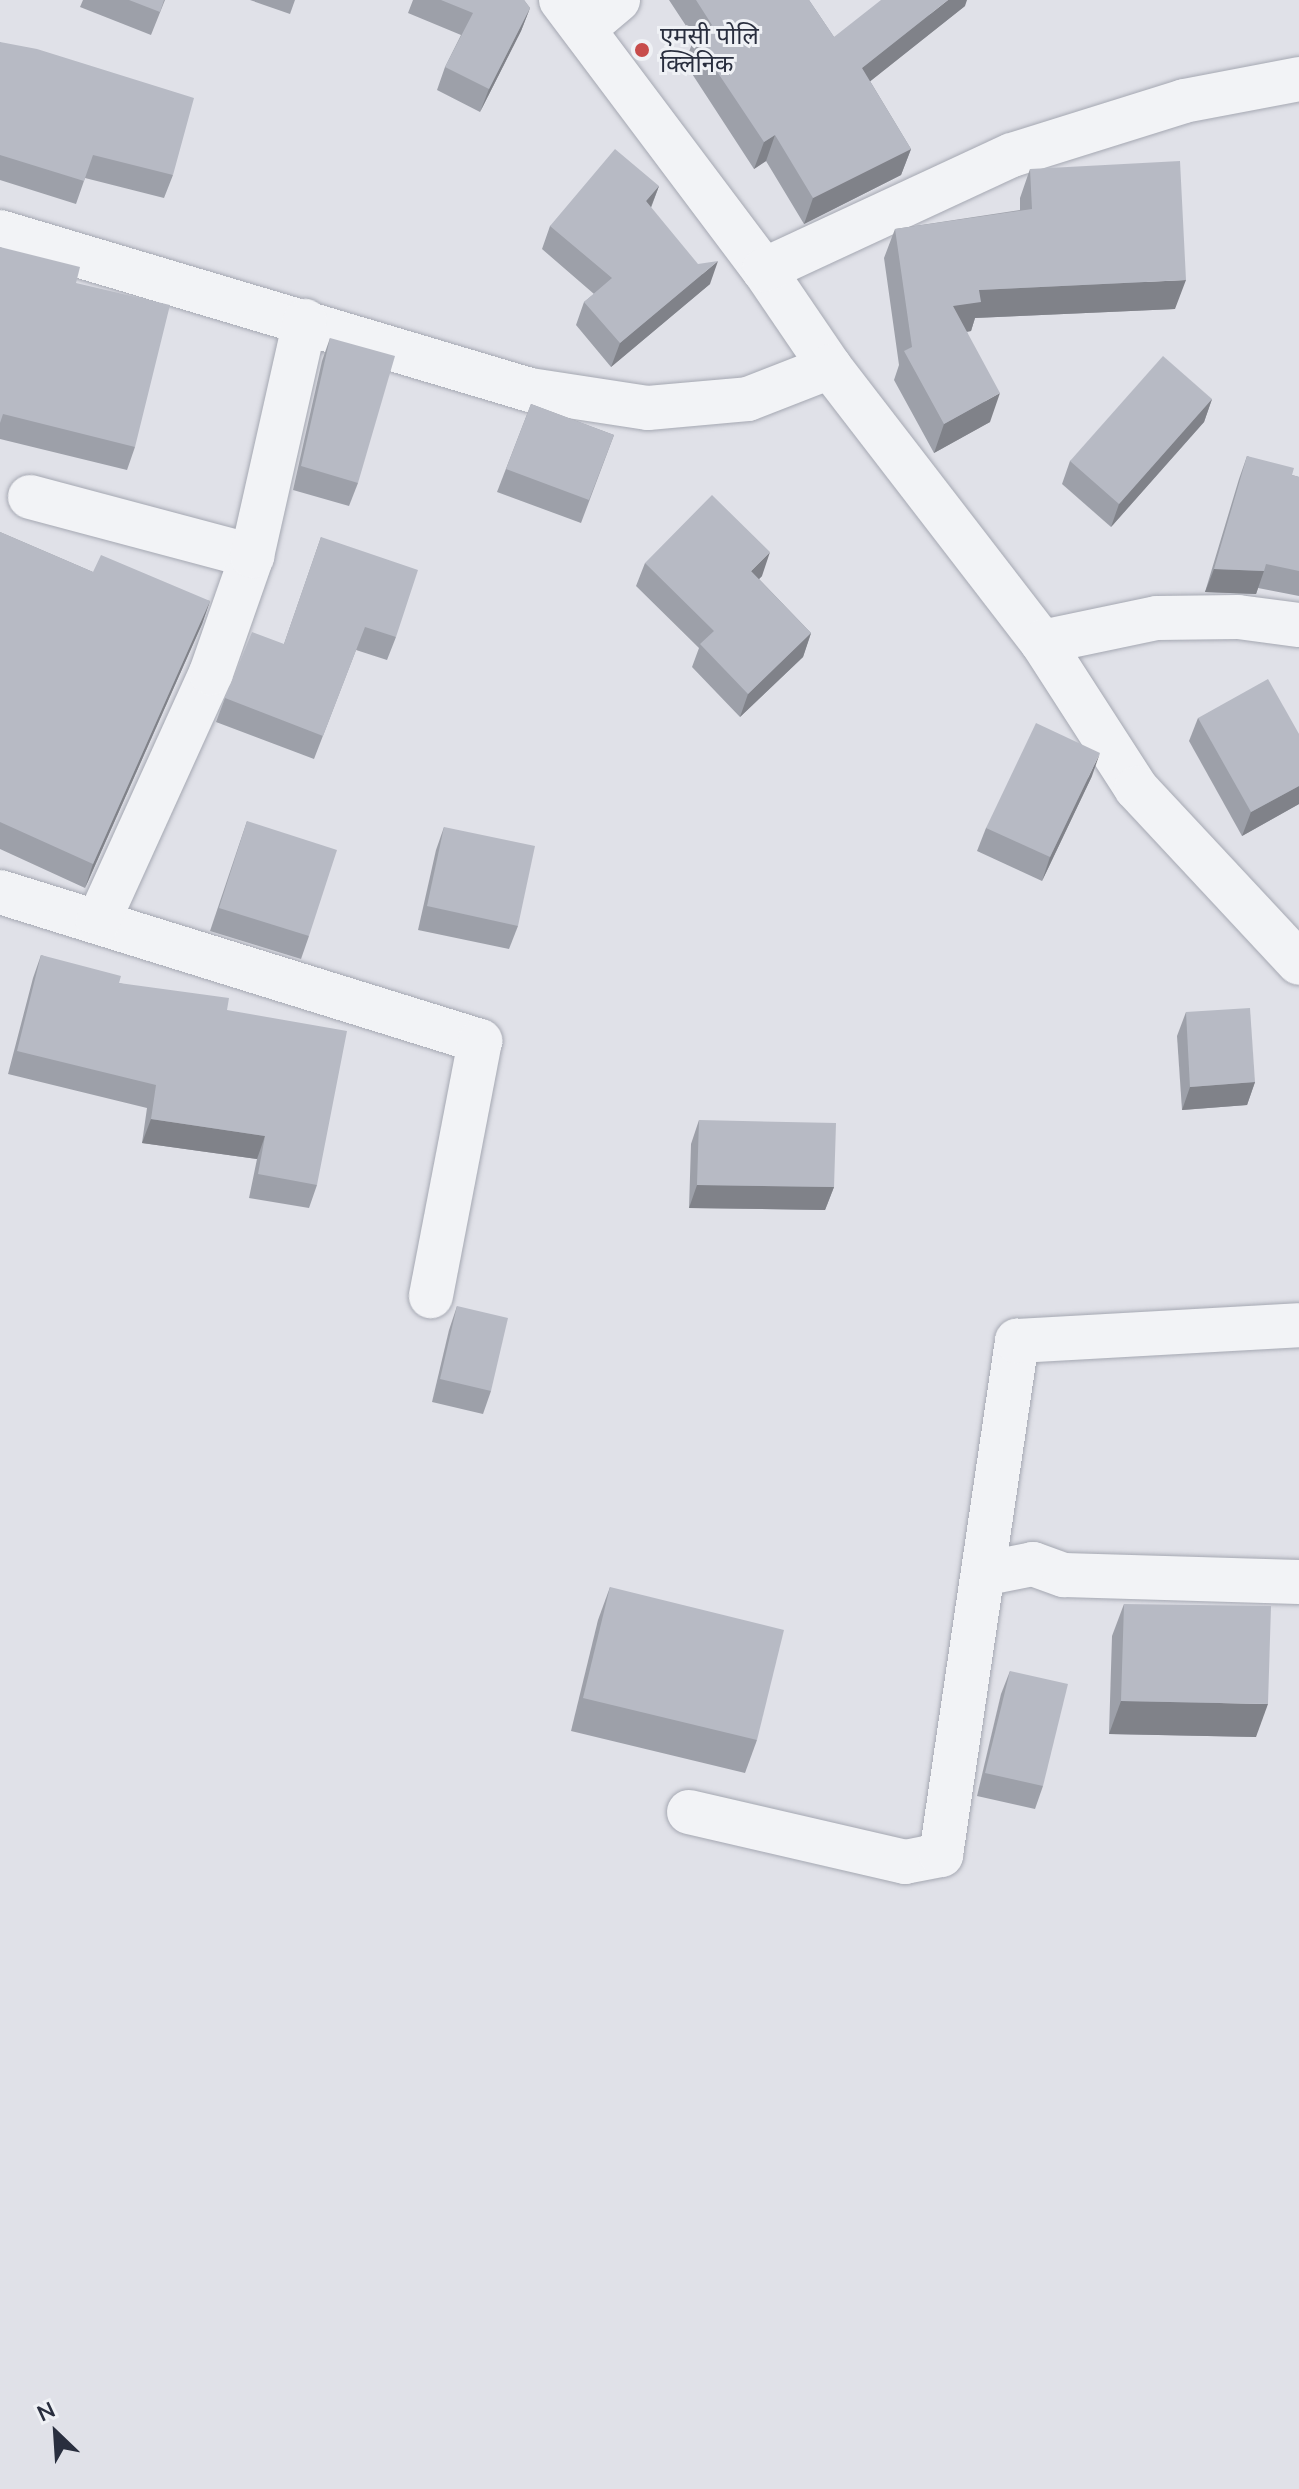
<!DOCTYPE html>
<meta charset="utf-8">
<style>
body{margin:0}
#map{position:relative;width:1299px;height:2489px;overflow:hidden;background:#e0e1e8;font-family:Mulish,"Noto Sans Devanagari",sans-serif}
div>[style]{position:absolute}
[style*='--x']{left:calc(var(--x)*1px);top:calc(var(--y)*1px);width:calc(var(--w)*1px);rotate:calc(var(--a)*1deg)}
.roads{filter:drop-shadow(0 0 2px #a5a8b2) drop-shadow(0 0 2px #a5a8b2)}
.minor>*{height:44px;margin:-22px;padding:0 22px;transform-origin:22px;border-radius:22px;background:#f2f3f6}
.wall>*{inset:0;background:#9da0a9}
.shaded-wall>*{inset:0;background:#808289}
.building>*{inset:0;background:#b7bac4}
.dots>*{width:22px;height:22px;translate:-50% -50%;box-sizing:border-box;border:4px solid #eff1f5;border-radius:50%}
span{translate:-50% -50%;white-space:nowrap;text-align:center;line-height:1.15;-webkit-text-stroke:6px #eff1f5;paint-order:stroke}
.poi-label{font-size:24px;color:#292e3e}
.left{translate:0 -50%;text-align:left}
.north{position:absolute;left:16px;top:2393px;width:80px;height:80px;-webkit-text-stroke:6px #eff1f5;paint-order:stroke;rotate:335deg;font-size:22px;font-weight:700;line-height:32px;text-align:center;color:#292e3e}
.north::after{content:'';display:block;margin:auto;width:28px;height:36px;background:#292e3e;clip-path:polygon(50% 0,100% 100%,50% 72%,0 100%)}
</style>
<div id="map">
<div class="roads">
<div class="minor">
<div style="--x:561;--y:0;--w:338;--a:53.1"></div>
<div style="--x:764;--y:270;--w:117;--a:55.8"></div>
<div style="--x:830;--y:367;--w:347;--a:52.4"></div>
<div style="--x:1042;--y:642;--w:174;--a:57.2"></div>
<div style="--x:1136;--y:788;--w:239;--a:47"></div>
<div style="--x:586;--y:27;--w:42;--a:-40.2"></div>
<div style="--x:0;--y:232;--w:553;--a:16.6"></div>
<div style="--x:530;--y:390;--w:119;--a:8.7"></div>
<div style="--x:648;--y:408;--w:100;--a:-5.1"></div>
<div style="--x:748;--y:399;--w:88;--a:-21.3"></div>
<div style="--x:764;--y:270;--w:273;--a:-24.9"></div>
<div style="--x:1012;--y:155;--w:180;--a:-17.4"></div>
<div style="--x:1184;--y:101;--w:117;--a:-10.8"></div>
<div style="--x:30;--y:497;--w:230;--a:14.9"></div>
<div style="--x:1042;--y:642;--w:117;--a:-11.8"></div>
<div style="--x:1157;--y:618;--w:81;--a:-0.7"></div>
<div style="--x:1238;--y:617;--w:62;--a:7.5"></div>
<div style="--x:0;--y:892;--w:503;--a:17.25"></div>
<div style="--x:480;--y:1041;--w:260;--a:100.9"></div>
<div style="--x:98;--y:922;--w:273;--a:-65.6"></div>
<div style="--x:211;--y:673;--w:124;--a:-70.7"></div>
<div style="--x:252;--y:556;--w:241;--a:-77.3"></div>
<div style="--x:983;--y:1574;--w:51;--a:-11.3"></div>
<div style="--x:1033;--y:1564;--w:33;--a:20"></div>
<div style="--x:1064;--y:1575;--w:235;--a:1.7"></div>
<div style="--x:689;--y:1812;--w:222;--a:13"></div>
<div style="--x:905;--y:1862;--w:37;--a:-11"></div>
<div style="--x:941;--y:1855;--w:520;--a:-81.59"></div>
<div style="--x:1017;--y:1341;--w:282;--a:-3.2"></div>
</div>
</div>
<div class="wall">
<div style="clip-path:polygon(83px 0,165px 0,151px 35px,80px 7px)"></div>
<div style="clip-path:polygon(250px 0,295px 0,290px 14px)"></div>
<div style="clip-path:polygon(413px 0,524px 0,530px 8px,521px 31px,480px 112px,437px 90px,445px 67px,461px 35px,408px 13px)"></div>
<div style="clip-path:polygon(669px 0,809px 0,834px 37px,965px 6px,870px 81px,911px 149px,901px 175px,804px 224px,766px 161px,754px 169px,685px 63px,694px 38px)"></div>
<div style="clip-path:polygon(0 42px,173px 175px,164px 198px,85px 178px,76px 204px,0 180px)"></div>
<div style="clip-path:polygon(1030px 169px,1175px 309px,975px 318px,971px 331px,967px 332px,990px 422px,934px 453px,894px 380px,899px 365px,884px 258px,895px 229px,1020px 210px,1020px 198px)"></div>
<div style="clip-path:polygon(659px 186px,651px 208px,710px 284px,611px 367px,576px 325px,584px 302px,594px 294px,542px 249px,550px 226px)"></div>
<div style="clip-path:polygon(0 247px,76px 283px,135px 447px,127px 470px,0 439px)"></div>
<div style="clip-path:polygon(330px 338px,358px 483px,349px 506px,293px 490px,322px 361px)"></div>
<div style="clip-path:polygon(1212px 399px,1204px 422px,1111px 527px,1062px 484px,1070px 461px)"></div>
<div style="clip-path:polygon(531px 404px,614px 435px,581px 523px,497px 492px)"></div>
<div style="clip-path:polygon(1247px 456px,1292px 475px,1299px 477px,1299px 596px,1258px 588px,1256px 594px,1205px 592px,1239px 479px)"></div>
<div style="clip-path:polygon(0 532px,93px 572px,210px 601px,202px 624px,85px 888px,0 849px)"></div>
<div style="clip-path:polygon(321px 537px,396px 637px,387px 660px,356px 650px,314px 759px,216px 722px,225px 698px,284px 644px)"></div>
<div style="clip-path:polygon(645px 563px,762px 576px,759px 579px,811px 633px,803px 657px,740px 717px,692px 667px,699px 648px,636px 586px)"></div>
<div style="clip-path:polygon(1198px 718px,1299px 734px,1299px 804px,1242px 836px,1189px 741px)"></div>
<div style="clip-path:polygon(1092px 776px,1042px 881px,977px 851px,986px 828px)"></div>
<div style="clip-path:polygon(247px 821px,309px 936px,301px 959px,210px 931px)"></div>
<div style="clip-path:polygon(444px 827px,518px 926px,509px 949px,418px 930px,436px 850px)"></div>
<div style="clip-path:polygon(41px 955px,119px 983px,227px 1010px,317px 1185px,309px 1208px,249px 1198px,257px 1159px,142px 1143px,147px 1108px,8px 1074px,33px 978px)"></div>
<div style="clip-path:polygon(1186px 1012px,1255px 1082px,1247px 1105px,1182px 1110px,1177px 1036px)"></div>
<div style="clip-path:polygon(699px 1120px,834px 1187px,825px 1210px,689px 1208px,691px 1144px)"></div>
<div style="clip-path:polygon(457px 1306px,491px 1391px,483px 1414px,432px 1402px,449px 1330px)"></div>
<div style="clip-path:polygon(610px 1587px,757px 1740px,745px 1773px,571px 1731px,598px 1620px)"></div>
<div style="clip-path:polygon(1124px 1604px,1256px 1737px,1109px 1734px,1112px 1636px)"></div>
<div style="clip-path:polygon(1010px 1671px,1043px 1786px,1035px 1809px,977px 1796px,1001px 1694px)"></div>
</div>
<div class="shaded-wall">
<div style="clip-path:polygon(948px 0,967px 0,965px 6px,853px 95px,862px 68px)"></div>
<div style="clip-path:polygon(530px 8px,521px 31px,480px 112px,489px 89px)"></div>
<div style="clip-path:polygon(775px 135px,766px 161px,754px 169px,764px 142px)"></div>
<div style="clip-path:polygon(911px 149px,901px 175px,804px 224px,813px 198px)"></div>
<div style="clip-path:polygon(659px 186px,650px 209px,646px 201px)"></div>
<div style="clip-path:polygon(718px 261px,710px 284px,611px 367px,620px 343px)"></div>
<div style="clip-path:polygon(1186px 280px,1175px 309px,975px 318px,971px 331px,942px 335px,953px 306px,979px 290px)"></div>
<div style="clip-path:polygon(1000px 393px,990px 422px,934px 453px,944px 424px)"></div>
<div style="clip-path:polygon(1212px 399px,1204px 422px,1111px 527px,1119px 504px)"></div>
<div style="clip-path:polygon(770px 552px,762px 576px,743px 595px,751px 571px)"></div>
<div style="clip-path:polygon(1214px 569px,1264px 571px,1256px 594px,1205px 592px)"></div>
<div style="clip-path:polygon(210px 601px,202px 624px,85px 888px,93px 864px)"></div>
<div style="clip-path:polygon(811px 633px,803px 657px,740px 717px,748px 694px)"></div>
<div style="clip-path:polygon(1100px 753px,1092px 776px,1042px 881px,1050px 857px)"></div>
<div style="clip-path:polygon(1299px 786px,1299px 804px,1242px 836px,1251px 812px)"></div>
<div style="clip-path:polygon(1255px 1082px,1247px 1105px,1182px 1110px,1190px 1087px)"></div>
<div style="clip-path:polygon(151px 1119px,265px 1136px,257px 1159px,142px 1143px)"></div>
<div style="clip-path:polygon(697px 1185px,834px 1187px,825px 1210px,689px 1208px)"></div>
<div style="clip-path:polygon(1121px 1701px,1268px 1704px,1256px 1737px,1109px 1734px)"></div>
</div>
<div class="building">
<div style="clip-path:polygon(129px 0,164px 0,160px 12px)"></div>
<div style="clip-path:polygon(441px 0,524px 0,530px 8px,489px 89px,445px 67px,473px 13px)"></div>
<div style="clip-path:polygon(696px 0,809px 0,834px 37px,881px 0,948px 0,862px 68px,911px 149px,813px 198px,775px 135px,764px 142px,694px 37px,712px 25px)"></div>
<div style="clip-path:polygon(0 42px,37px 49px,194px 98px,173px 175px,93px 155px,84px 181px,0 155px)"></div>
<div style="clip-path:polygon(615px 149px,659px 186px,646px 201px,698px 264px,718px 261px,620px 343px,584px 302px,612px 278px,550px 226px)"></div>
<div style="clip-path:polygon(1180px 161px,1186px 280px,979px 290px,981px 302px,953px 306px,1000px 393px,944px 424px,904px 351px,912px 347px,895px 229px,1032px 209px,1030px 169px)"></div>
<div style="clip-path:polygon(0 247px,80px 267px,76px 283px,170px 305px,135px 447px,3px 414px,0 423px)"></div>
<div style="clip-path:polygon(330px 338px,395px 356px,358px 483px,301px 466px)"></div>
<div style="clip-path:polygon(1163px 356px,1212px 399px,1119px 504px,1070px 461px)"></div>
<div style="clip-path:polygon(531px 404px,614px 435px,589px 500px,506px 469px)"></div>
<div style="clip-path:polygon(1247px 456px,1294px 468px,1292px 475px,1299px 477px,1299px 571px,1266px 564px,1264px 571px,1214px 569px)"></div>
<div style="clip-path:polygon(712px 495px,770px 552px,751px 571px,811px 633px,748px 694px,700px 644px,714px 631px,645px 563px)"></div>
<div style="clip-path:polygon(0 532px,93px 572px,101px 555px,210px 601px,93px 864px,0 822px)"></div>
<div style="clip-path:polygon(321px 537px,418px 570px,396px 637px,365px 627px,323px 736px,225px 698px,252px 632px,284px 644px)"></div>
<div style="clip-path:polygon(1268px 679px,1299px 734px,1299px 786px,1251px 812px,1198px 718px)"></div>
<div style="clip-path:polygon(1036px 723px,1100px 753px,1050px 857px,986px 828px)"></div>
<div style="clip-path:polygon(247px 821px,337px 850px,309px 936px,219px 908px)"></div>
<div style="clip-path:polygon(444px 827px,535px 846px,518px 926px,427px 906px)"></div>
<div style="clip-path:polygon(41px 955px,121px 976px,119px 983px,229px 998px,227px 1010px,347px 1031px,317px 1185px,258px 1174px,265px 1136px,151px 1119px,156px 1085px,17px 1051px)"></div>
<div style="clip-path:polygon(1250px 1008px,1255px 1082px,1190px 1087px,1186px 1012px)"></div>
<div style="clip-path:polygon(699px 1120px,836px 1123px,834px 1187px,697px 1185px)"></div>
<div style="clip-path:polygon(457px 1306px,508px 1318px,491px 1391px,440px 1379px)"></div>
<div style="clip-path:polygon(610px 1587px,784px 1630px,757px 1740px,583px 1698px)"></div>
<div style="clip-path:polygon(1124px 1604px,1271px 1606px,1268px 1704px,1121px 1701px)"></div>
<div style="clip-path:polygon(1010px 1671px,1068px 1684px,1043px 1786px,985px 1773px)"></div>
</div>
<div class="dots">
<div style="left:642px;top:50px;background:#c74c4b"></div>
</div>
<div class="poi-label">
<span class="left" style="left:660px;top:50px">एमसी पोलि<br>क्लिनिक</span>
</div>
<div class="north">N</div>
</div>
